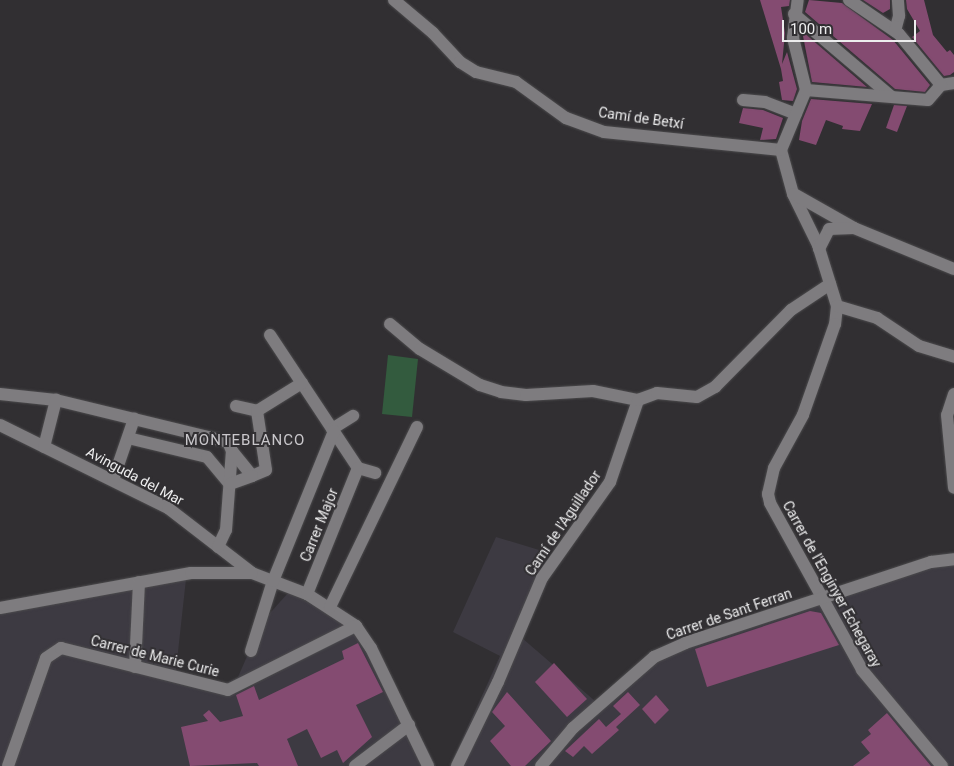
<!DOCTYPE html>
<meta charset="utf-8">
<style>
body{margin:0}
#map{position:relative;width:954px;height:766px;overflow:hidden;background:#312f32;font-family:Roboto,sans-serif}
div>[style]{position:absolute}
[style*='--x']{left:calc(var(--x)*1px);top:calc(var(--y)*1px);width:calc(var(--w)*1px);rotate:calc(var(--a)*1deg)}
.built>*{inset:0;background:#3d3a42}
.green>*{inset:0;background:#335b3e}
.building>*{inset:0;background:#844b71}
.roads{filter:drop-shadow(0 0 1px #4c4b4d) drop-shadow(0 0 1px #4c4b4d)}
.minor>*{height:12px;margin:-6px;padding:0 6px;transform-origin:6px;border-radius:6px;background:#7e7c7f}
span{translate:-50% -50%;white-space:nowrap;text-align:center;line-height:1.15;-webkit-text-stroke:4px #312f32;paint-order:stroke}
.street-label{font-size:14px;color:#ededee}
.neighbourhood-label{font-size:15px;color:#c9c7cb;letter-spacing:1px}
.scale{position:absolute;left:782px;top:20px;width:134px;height:22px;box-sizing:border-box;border:2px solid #ededee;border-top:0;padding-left:6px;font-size:15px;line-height:18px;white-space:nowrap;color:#ededee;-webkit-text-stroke:4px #312f32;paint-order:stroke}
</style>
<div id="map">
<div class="built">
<div style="clip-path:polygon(496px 537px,549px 553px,522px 638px,595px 701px,660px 654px,911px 568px,954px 562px,954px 766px,450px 766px,500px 656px,453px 632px)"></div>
<div style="clip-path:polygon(186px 579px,176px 670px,225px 684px,238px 677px,262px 622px,288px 593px,356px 620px,367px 635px,436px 766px,0 766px,0 613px)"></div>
</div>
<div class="green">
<div style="clip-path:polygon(388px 355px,418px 359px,412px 417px,382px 414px)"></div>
</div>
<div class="building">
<div style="clip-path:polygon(760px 0,790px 0,789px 6px,781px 7px,785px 33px,782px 64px,787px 52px,797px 89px,793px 101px,782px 100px,779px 82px,783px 81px,781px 69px)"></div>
<div style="clip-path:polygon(809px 0,842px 3px,893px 40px,930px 85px,925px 92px,895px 89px,805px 12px)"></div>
<div style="clip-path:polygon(863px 0,890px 0,890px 9px,883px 13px)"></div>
<div style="clip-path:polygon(906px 0,924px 0,933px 35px,947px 52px,950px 50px,954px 55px,954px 72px,950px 75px,944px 76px,912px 37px,920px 31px,907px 9px)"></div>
<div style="clip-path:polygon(802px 31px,867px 87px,812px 82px)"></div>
<div style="clip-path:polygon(811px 99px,872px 104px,860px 131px,842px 129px,843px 126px,826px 120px,816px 145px,799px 140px,802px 121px)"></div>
<div style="clip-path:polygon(894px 105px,907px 106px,897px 132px,886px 128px)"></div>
<div style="clip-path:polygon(743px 108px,763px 110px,783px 118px,776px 139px,760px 140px,763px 128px,739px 123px)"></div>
<div style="clip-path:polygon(810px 611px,821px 613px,839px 645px,707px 687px,695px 649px)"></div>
<div style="clip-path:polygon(358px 643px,383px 692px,356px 705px,372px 737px,343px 763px,337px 750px,321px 758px,307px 729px,287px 739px,298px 766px,259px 766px,257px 763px,190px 766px,181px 727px,208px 721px,203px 715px,209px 710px,220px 722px,243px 716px,236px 695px,254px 686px,259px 700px,344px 659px,342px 651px)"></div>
<div style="clip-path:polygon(554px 663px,587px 699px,567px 717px,535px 682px)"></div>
<div style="clip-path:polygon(507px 692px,551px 741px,525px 766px,511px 766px,490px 741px,505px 726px,492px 712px)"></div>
<div style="clip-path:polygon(628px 692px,640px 705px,616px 727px,619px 730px,592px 754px,584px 746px,573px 757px,565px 751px,599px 719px,606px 727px,621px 714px,613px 706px)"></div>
<div style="clip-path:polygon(656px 695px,669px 710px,655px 724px,642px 709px)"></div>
<div style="clip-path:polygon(887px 713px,931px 766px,853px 766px,870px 753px,861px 742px,871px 734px,868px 730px)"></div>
</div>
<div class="roads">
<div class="minor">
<div style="--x:394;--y:0;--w:51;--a:40.2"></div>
<div style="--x:433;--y:33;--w:40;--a:47"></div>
<div style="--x:460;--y:62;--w:19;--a:32"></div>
<div style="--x:476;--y:72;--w:41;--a:14"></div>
<div style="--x:516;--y:82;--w:62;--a:35.8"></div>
<div style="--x:566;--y:118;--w:40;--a:20.2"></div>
<div style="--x:604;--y:132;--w:178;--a:5.8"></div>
<div style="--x:849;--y:0;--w:60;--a:34.2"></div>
<div style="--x:899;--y:34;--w:66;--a:50.5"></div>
<div style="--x:794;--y:14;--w:128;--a:40.3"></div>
<div style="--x:895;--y:31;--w:16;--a:-75"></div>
<div style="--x:899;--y:16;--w:16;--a:-94"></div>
<div style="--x:941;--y:85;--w:13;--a:-9"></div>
<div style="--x:806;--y:90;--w:122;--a:4.7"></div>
<div style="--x:928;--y:100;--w:20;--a:-49"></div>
<div style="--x:743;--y:100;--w:22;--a:5"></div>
<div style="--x:765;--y:102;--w:33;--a:21"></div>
<div style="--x:781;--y:150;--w:46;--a:74.7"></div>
<div style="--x:793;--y:194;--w:57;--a:63.9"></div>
<div style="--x:818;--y:245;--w:64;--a:72.7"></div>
<div style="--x:837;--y:306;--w:18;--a:96"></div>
<div style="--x:835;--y:324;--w:96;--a:109.4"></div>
<div style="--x:803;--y:415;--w:60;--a:118.7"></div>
<div style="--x:774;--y:468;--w:27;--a:103"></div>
<div style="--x:768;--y:494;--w:9;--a:77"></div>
<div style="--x:770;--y:503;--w:191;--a:61.1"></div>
<div style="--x:862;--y:670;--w:125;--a:50.2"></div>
<div style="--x:781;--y:150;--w:65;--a:-67.4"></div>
<div style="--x:806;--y:90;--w:54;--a:-104"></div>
<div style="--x:793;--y:38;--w:38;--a:-83"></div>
<div style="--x:794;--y:194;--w:69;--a:29.5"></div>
<div style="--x:854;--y:228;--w:108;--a:22.3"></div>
<div style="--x:819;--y:249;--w:22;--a:-63"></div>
<div style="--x:829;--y:229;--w:25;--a:-2"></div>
<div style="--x:837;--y:306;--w:42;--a:16.7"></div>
<div style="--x:877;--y:318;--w:50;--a:33.7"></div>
<div style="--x:919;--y:346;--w:37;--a:17"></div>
<div style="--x:390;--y:324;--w:39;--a:40"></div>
<div style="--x:420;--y:349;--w:70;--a:31"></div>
<div style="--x:480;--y:385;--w:22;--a:18"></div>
<div style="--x:501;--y:392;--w:25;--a:7"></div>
<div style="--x:526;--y:395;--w:67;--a:-3.4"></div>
<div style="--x:593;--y:391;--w:46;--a:11.3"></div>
<div style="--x:270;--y:335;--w:159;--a:56.5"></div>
<div style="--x:358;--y:468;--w:18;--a:16"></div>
<div style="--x:0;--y:394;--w:56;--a:6.1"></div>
<div style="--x:56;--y:400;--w:177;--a:13.7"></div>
<div style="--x:228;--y:442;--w:10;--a:66"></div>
<div style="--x:954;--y:394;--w:22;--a:108"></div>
<div style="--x:947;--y:415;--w:73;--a:84.5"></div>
<div style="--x:236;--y:406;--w:22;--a:13"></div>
<div style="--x:0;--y:425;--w:187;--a:26.3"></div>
<div style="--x:168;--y:508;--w:106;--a:37.7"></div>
<div style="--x:252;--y:573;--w:59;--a:20.9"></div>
<div style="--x:307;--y:594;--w:59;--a:33.1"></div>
<div style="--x:356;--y:626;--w:27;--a:56"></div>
<div style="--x:371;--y:648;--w:131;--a:64.2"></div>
<div style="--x:332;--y:429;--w:25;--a:-32"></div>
<div style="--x:128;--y:438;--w:81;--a:13.5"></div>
<div style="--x:207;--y:457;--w:35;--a:50"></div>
<div style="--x:44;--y:447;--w:49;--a:-75.7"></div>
<div style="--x:252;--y:476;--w:15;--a:-23"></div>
<div style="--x:266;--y:470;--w:60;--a:-98.7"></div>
<div style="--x:257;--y:411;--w:53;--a:-31.9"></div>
<div style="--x:113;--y:480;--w:65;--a:-71"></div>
<div style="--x:218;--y:547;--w:19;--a:-65"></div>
<div style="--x:226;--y:530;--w:79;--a:-85.7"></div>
<div style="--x:232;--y:451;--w:32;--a:51"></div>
<div style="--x:252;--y:476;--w:23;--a:160"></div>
<div style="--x:307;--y:594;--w:136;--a:-68"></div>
<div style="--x:330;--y:607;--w:200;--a:-64.2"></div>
<div style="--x:0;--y:608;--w:194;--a:-10.4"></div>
<div style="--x:191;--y:573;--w:61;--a:0"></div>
<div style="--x:251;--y:651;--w:73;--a:-72.6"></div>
<div style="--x:273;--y:581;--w:162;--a:-67.9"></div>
<div style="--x:135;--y:667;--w:85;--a:-87.3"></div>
<div style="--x:8;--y:766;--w:114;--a:-70.6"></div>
<div style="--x:46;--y:658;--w:18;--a:-34"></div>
<div style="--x:61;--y:648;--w:172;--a:14.1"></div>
<div style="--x:228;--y:690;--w:143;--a:-26.6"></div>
<div style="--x:355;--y:766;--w:68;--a:-37.2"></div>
<div style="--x:457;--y:766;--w:93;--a:-64"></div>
<div style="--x:498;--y:682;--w:113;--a:-67.1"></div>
<div style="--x:542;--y:578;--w:118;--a:-54.7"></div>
<div style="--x:610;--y:482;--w:87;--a:-71.1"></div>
<div style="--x:638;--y:400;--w:20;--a:-20"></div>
<div style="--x:657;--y:393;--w:40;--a:5.7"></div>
<div style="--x:697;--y:397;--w:21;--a:-29"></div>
<div style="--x:715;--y:387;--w:108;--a:-45.4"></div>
<div style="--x:791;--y:310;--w:47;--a:-33.7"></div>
<div style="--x:541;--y:766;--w:50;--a:-49.9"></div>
<div style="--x:573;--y:728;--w:108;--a:-41.2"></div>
<div style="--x:654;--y:657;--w:34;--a:-24"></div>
<div style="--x:685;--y:643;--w:144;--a:-18.2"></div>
<div style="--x:822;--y:598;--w:115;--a:-18.3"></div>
<div style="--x:931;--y:562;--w:23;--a:-7"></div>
</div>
</div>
<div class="street-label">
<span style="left:641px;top:118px;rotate:8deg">Camí de Betxí</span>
<span style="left:135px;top:476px;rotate:28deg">Avinguda del Mar</span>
<span style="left:563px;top:523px;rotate:-56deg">Camí de l'Aguillador</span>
<span style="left:319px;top:525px;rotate:-68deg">Carrer Major</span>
<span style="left:832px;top:584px;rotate:61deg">Carrer de l'Enginyer Echegaray</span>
<span style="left:729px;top:614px;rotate:-19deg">Carrer de Sant Ferran</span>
<span style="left:155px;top:656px;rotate:14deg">Carrer de Marie Curie</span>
</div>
<div class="neighbourhood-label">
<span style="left:245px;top:441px">MONTEBLANCO</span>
</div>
<div class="scale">100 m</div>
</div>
